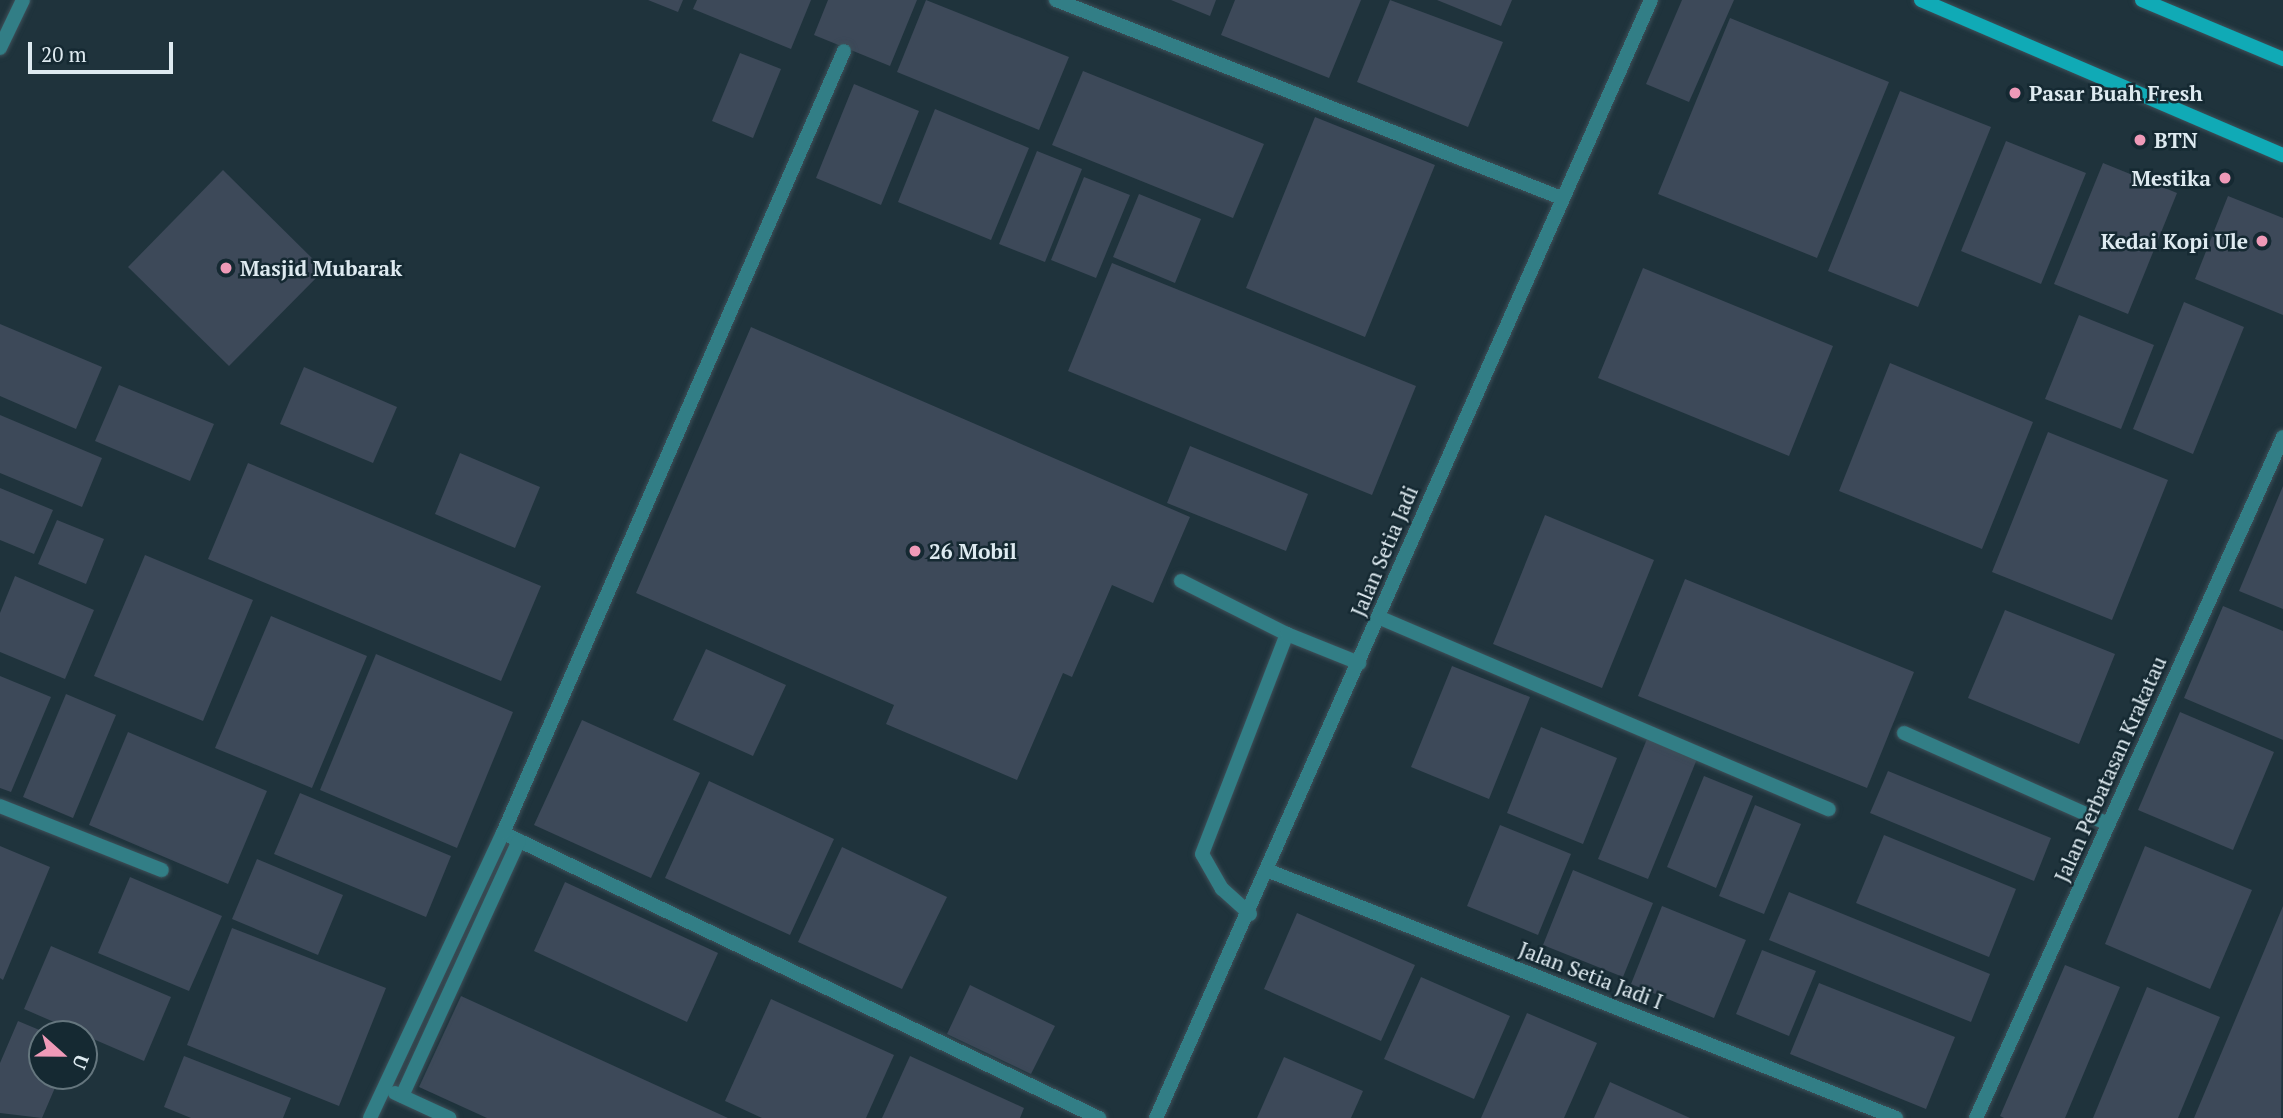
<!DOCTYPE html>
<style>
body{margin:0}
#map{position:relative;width:2283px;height:1118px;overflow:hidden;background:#1f333c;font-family:"PT Serif",serif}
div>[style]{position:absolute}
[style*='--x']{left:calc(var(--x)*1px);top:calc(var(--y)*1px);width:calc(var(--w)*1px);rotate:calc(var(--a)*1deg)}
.building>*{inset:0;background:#3d4959}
.roads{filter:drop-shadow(0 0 2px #3e5059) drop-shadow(0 0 2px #3e5059)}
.service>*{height:14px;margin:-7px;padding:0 7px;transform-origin:7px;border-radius:7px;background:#327e86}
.minor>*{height:14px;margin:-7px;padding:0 7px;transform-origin:7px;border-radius:7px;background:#327e86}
.tertiary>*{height:14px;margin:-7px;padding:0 7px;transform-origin:7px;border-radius:7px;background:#327e86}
.secondary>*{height:14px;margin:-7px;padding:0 7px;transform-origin:7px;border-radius:7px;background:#10aab6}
.dots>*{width:19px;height:19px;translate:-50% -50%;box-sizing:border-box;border:4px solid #152932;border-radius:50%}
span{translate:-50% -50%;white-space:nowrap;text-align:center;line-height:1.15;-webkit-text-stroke:5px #152932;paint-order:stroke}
.poi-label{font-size:21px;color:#deeaf0;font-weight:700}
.left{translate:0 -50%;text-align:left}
.right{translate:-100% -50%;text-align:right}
.street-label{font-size:21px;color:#deeaf0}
.north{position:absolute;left:28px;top:1020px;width:70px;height:70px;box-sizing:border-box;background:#152932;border:2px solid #65767e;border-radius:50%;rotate:111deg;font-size:19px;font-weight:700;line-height:28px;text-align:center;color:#deeaf0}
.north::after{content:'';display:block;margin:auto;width:24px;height:32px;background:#ef9ab8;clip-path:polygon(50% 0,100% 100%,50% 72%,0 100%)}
.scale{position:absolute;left:28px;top:42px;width:145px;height:32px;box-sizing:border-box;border:4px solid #deeaf0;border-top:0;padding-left:9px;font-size:21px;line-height:24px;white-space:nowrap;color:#deeaf0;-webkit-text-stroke:5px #152932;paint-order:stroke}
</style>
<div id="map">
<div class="building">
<div style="clip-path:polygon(648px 0,683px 0,678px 12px)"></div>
<div style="clip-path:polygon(697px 0,811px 0,791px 49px,693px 9px)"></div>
<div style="clip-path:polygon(828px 0,917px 0,890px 66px,814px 35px)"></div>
<div style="clip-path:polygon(926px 0,1069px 57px,1039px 130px,897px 72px)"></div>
<div style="clip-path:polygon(1171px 0,1216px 0,1210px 16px)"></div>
<div style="clip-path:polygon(1235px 0,1361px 0,1329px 78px,1221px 35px)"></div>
<div style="clip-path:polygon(1390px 0,1503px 42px,1468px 127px,1357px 82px)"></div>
<div style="clip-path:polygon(1437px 0,1512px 0,1501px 26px)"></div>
<div style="clip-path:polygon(1682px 0,1734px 0,1689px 102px,1646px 84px)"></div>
<div style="clip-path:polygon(1730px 18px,1889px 82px,1817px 258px,1658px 194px)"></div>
<div style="clip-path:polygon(740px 53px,781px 69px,753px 138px,712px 121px)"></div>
<div style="clip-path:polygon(1083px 71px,1264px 144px,1233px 218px,1052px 145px)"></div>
<div style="clip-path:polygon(854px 84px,919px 111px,881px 205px,816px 178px)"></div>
<div style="clip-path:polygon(1900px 91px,1991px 127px,1918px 307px,1828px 271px)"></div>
<div style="clip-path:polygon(935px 109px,1029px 148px,991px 240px,898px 202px)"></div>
<div style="clip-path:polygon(1315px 117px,1435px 165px,1365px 337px,1246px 288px)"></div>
<div style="clip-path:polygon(2006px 141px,2086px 173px,2041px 284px,1961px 251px)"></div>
<div style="clip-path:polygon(1037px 151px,1082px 169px,1045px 262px,999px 244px)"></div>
<div style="clip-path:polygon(2103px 163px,2177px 193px,2128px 314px,2054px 284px)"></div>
<div style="clip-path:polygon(223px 170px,324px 270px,229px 366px,128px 267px)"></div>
<div style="clip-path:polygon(1084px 177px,1130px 195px,1096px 278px,1051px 260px)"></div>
<div style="clip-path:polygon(1139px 194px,1201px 219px,1175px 283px,1113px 257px)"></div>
<div style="clip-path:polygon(2228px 196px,2283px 218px,2283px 315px,2195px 279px)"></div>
<div style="clip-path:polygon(1112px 263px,1416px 386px,1372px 495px,1068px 371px)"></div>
<div style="clip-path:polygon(1643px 268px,1833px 346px,1789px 456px,1598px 378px)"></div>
<div style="clip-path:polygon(2184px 302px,2244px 327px,2193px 454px,2133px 429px)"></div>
<div style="clip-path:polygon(2079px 315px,2154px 345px,2121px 429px,2045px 399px)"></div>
<div style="clip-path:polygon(0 324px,102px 367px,76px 429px,0 396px)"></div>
<div style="clip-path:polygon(751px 327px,1190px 517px,1153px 603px,1112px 585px,1072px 677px,1063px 673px,1017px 780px,886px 724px,894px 705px,636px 593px)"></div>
<div style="clip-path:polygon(1890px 363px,2033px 422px,1982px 549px,1839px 491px)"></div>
<div style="clip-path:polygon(304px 367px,397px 407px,373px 463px,280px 424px)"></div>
<div style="clip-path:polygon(119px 385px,214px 424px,190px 481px,95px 441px)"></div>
<div style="clip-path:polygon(0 415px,102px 458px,82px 507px,0 473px)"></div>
<div style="clip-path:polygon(2048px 432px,2168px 480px,2112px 620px,1992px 572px)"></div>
<div style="clip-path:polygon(1190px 446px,1308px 494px,1286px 551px,1167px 503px)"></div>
<div style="clip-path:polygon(460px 453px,540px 487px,515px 548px,435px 514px)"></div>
<div style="clip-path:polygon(248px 463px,541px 586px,501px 681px,208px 559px)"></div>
<div style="clip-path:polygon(2283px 486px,2283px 609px,2239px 591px)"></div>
<div style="clip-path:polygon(0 488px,53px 510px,34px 554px,0 540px)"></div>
<div style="clip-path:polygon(1545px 515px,1654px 560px,1602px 688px,1493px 644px)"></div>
<div style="clip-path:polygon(57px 520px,104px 539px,86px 584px,38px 564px)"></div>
<div style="clip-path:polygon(145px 555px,253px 600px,203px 721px,94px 676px)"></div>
<div style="clip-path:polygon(15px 576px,94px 610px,65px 679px,0 652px,0 613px)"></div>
<div style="clip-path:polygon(1685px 579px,1914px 672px,1867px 788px,1638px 696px)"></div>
<div style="clip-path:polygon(2223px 606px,2283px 631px,2283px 740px,2184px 698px)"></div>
<div style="clip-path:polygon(2005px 610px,2115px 654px,2079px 744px,1968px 698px)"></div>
<div style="clip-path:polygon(271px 616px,367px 656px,312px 788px,215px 748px)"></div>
<div style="clip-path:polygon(706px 649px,786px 685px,753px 756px,673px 720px)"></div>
<div style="clip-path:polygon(376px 654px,513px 712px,457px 848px,320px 790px)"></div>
<div style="clip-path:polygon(1452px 666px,1530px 697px,1489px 799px,1411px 767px)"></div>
<div style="clip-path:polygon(0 676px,51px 697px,11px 792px,0 788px)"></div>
<div style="clip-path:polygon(66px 694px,116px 715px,73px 818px,23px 797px)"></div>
<div style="clip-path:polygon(2180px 712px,2274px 752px,2233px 850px,2138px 810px)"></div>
<div style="clip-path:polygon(582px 720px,700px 773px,651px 878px,534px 825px)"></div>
<div style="clip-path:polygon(1541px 727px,1617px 758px,1583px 844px,1507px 813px)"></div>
<div style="clip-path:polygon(128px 732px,267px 791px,228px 884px,89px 825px)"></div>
<div style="clip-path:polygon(1647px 739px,1697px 759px,1648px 879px,1598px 859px)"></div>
<div style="clip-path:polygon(1888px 771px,2051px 838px,2034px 881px,1870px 813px)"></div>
<div style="clip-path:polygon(1704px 776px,1753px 796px,1716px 888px,1667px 867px)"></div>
<div style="clip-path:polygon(709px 781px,834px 839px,790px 935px,665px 878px)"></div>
<div style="clip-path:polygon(300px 793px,451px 856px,426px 917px,274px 854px)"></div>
<div style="clip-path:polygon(1755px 805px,1801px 824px,1764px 914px,1719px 896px)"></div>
<div style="clip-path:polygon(1500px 825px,1571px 854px,1538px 935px,1467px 906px)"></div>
<div style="clip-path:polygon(1884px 835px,2016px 889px,1989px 957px,1856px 903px)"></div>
<div style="clip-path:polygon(0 846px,50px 867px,3px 980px,0 978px)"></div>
<div style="clip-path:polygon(2145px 846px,2252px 890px,2210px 989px,2105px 944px)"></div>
<div style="clip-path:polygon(842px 847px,947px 897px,902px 989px,798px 942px)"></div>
<div style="clip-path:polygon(257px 859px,343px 895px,318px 955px,232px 919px)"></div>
<div style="clip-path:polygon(1573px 870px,1653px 903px,1623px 977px,1543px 945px)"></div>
<div style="clip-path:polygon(130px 877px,222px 916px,189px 991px,98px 953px)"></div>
<div style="clip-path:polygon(565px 882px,718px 953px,687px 1022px,534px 951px)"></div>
<div style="clip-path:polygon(1789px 892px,1990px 974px,1971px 1022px,1769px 940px)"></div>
<div style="clip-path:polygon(1662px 906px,1746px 940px,1714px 1018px,1631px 984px)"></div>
<div style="clip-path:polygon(2283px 906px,2281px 1118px,2194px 1118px)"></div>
<div style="clip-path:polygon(1297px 913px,1415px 965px,1381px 1041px,1264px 989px)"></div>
<div style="clip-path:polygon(232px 928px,386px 988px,339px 1106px,187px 1045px)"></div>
<div style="clip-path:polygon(51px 946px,171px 997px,144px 1061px,24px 1009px)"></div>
<div style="clip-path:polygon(1762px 950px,1816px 971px,1789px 1036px,1736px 1014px)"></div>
<div style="clip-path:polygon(2065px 965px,2120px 987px,2065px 1118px,2004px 1118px,2000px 1116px)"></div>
<div style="clip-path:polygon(1421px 977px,1510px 1016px,1474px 1099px,1384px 1059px)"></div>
<div style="clip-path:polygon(1819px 983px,1955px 1037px,1926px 1109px,1790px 1054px)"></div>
<div style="clip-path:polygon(970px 985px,1055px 1026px,1031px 1074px,947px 1034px)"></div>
<div style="clip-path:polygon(2147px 987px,2220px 1017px,2178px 1118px,2093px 1118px)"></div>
<div style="clip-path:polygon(461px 996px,728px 1118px,487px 1118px,419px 1087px)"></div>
<div style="clip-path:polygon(771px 999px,894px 1055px,866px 1118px,762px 1118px,725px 1101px)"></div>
<div style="clip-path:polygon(1527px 1013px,1597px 1043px,1564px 1118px,1481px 1118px)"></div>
<div style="clip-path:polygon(18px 1021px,49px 1034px,42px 1034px,42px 1076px,60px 1076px,42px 1118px,0 1113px,0 1063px)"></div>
<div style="clip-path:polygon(184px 1056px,291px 1098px,283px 1118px,191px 1118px,164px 1107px)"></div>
<div style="clip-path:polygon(910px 1056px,1024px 1108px,1020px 1118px,882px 1118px)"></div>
<div style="clip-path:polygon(1284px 1057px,1363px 1091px,1351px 1118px,1257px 1118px)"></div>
<div style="clip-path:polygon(1610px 1082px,1690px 1118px,1594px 1118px)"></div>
</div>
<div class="roads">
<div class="service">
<div style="--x:1181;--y:581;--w:119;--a:26.6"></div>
<div style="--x:1904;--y:733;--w:223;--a:24"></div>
<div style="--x:1250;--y:914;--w:38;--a:-138"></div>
<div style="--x:1222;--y:889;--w:40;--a:-119.7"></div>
<div style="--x:1202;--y:854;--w:236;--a:-68.9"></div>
<div style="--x:1287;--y:634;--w:78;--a:21.9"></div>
</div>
<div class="minor">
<div style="--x:1056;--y:0;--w:540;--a:21.39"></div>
<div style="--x:1378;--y:617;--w:490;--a:23.1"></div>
<div style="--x:0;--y:806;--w:174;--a:21.6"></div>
<div style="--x:503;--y:833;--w:661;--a:25.56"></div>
<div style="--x:1269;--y:871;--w:674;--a:21.5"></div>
<div style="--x:395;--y:1093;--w:60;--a:24.8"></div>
<div style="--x:402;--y:1096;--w:281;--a:-65.4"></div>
<div style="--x:370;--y:1118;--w:315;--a:-65"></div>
<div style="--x:503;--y:833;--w:853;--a:-66.44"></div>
<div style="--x:1156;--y:1118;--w:1223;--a:-66.12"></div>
<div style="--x:1976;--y:1118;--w:747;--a:-65.73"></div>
</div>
<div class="tertiary">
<div style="--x:0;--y:48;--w:53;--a:-64.4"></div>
</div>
<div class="secondary">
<div style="--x:1921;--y:0;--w:394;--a:23.2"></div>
<div style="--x:2142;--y:0;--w:153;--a:22.7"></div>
</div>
</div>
<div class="dots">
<div style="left:2015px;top:93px;background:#ef9ab8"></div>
<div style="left:2140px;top:140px;background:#ef9ab8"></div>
<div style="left:2225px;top:178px;background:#ef9ab8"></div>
<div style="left:2262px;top:241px;background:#ef9ab8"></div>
<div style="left:226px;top:268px;background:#ef9ab8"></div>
<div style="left:915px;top:551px;background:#ef9ab8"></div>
</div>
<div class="poi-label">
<span class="left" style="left:2029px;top:93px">Pasar Buah Fresh</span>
<span class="left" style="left:2154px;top:140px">BTN</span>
<span class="right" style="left:2211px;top:178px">Mestika</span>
<span class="right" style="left:2248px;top:241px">Kedai Kopi Ule</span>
<span class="left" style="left:240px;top:268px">Masjid Mubarak</span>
<span class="left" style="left:929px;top:551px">26 Mobil</span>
</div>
<div class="street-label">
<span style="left:1384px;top:551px;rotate:-67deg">Jalan Setia Jadi</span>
<span style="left:2110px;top:769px;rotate:-66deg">Jalan Perbatasan Krakatau</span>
<span style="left:1591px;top:975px;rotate:21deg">Jalan Setia Jadi I</span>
</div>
<div class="north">U</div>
<div class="scale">20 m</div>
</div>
